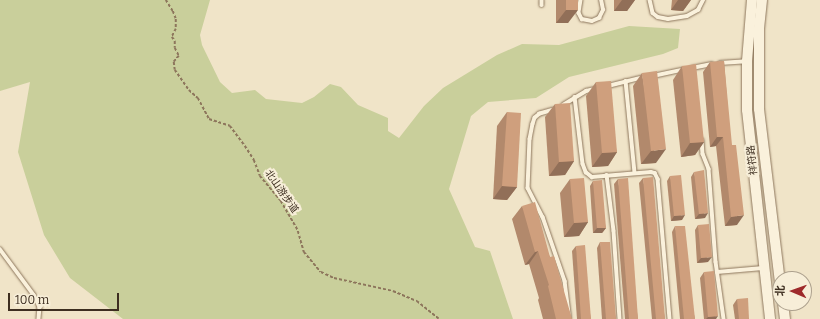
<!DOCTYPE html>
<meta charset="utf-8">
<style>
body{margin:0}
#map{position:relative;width:820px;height:319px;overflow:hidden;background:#f0e4c8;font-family:Bitter,"Noto Sans SC",serif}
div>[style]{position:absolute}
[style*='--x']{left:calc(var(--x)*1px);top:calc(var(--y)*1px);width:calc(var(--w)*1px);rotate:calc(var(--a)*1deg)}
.green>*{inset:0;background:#c9cf9b}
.path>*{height:1.5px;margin-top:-0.75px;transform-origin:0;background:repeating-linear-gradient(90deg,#8d765c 0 3px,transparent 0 5px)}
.roads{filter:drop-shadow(0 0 1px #8d765c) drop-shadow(0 0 1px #8d765c)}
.service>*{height:3.5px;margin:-1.75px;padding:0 1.75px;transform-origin:1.75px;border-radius:1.75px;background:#faf1dc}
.secondary>*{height:10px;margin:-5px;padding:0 5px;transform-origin:5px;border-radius:5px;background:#faf1dc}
.wall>*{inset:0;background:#b2896c}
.shaded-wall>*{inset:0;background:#916f58}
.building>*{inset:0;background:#cf9f7d}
span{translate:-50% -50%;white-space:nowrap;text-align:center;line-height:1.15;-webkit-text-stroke:4px #f7eed8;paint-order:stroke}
.street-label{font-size:10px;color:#3d2e20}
.north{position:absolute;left:772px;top:271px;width:40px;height:40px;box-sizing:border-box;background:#f7eed8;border:1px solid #ada18e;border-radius:50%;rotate:272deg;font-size:11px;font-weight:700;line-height:16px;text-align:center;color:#3d2e20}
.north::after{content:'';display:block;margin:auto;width:14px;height:18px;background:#9e2a2b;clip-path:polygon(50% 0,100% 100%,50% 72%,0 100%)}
.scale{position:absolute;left:8px;top:293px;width:111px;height:18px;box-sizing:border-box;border:2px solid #3d2e20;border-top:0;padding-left:5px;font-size:12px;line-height:14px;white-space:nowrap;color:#3d2e20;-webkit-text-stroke:3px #f7eed8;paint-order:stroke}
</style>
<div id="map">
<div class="green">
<div style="clip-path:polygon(0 0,210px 0,200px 35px,202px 45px,220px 82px,232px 93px,255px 90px,266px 99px,302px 103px,314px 97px,330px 84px,341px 87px,358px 105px,388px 118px,388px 131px,399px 138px,424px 106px,443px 88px,497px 55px,522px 44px,559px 45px,629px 26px,680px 29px,678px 48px,663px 54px,569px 77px,536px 98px,488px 102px,471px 116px,449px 189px,475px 247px,490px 251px,513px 319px,123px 319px,70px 278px,44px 235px,18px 152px,30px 82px,0 91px)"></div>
</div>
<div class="path">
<div style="--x:166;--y:0;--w:13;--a:58"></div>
<div style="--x:173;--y:11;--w:9;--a:69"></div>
<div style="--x:176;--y:19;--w:10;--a:90"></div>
<div style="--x:176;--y:29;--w:9;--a:117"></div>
<div style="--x:172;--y:37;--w:5;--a:53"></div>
<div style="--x:175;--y:41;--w:7;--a:90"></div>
<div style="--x:175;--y:48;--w:9;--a:63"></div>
<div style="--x:179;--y:56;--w:8;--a:130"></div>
<div style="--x:174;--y:62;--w:8;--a:83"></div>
<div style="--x:175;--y:70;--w:24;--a:55"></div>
<div style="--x:189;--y:90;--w:12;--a:42"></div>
<div style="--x:198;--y:98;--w:24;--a:62"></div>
<div style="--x:209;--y:119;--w:22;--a:18"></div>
<div style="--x:230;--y:126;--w:25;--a:53"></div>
<div style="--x:245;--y:146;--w:17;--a:57"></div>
<div style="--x:254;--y:160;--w:17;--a:69"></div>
<div style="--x:260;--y:176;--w:33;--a:50"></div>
<div style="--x:281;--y:201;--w:34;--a:60"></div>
<div style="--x:298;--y:231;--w:22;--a:74"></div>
<div style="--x:304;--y:252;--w:26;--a:50"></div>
<div style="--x:321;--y:272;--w:14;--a:25"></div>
<div style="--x:334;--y:278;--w:60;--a:12.4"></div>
<div style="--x:393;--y:291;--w:26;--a:23"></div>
<div style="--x:417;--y:301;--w:28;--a:39"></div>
</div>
<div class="roads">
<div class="service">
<div style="--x:542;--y:0;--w:5;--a:90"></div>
<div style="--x:581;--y:0;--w:13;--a:99"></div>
<div style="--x:579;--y:13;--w:7;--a:63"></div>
<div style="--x:582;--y:19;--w:10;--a:11"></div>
<div style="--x:592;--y:21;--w:8;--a:-23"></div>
<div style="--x:599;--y:18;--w:9;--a:-63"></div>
<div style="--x:603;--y:10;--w:10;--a:-101"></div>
<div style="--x:650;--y:0;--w:13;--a:77"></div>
<div style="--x:653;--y:13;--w:6;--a:39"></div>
<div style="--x:658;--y:17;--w:10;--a:11"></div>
<div style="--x:668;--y:19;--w:19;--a:-9"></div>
<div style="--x:687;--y:16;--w:13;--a:-29"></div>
<div style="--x:698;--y:10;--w:11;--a:-63"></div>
<div style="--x:720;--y:63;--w:26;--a:-4"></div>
<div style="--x:692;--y:68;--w:20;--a:-11"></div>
<div style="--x:653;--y:76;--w:30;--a:-12"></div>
<div style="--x:626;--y:81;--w:92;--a:84.4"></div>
<div style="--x:608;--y:86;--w:34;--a:-14"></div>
<div style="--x:575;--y:97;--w:67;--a:83.2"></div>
<div style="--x:583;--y:164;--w:9;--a:69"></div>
<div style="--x:586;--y:172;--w:8;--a:40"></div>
<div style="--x:592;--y:177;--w:59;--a:-4.8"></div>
<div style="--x:651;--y:172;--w:4;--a:14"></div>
<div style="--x:655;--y:173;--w:7;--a:63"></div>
<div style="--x:658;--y:179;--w:141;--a:85.1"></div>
<div style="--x:563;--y:105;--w:27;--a:-31"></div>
<div style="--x:586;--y:91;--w:9;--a:-13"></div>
<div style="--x:554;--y:110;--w:15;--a:164"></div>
<div style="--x:540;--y:114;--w:6;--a:141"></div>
<div style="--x:535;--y:118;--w:6;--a:108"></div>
<div style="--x:533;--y:124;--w:15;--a:101"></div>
<div style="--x:530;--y:139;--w:49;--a:92.3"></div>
<div style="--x:528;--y:188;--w:33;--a:63"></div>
<div style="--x:543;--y:217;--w:68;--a:71"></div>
<div style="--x:565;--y:281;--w:38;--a:83"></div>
<div style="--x:702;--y:140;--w:14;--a:86"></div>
<div style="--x:703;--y:154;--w:16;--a:68"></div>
<div style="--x:709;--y:169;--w:93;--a:85.7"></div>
<div style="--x:716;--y:262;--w:58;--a:82"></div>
<div style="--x:607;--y:175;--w:56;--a:82.9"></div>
<div style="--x:614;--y:231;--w:88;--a:86.1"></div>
<div style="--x:0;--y:249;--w:57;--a:53.5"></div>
<div style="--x:34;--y:295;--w:13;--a:63"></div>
<div style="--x:40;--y:307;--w:12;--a:95"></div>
<div style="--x:717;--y:272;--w:46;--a:-5"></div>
</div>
<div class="secondary">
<div style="--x:752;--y:0;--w:61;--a:94.7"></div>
<div style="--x:747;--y:61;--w:49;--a:90"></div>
<div style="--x:747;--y:110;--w:210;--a:83.7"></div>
<div style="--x:762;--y:0;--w:29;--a:96"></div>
<div style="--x:759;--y:29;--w:80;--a:90"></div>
<div style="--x:759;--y:109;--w:174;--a:83.1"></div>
<div style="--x:783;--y:303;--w:16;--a:83"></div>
</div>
</div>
<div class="wall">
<div style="clip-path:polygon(556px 0,578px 0,568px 23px,556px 23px)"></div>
<div style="clip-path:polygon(614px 0,635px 0,627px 11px,614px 11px)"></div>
<div style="clip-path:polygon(672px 0,691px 0,683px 11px,671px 10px)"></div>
<div style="clip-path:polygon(724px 61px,737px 225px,725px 226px,716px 146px,710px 147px,703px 72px,710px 62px)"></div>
<div style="clip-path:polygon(682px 66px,704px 142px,695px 155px,681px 157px,673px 80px)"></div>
<div style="clip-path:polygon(642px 73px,656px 163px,641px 164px,633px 86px)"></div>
<div style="clip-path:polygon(596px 82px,617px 152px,608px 166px,592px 167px,586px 96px)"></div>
<div style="clip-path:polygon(555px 104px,574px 161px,565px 175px,549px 176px,545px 117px)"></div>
<div style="clip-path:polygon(507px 112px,517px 187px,507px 200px,493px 199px,497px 126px)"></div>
<div style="clip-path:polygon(694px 172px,705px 218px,695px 219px,691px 177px)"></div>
<div style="clip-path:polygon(670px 176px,682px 220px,671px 221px,667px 181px)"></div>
<div style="clip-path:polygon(643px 178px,665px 319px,652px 319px,639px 183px)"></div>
<div style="clip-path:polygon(570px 179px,588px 222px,579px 236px,564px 237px,560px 193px)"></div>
<div style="clip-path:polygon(618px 179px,638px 319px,625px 319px,614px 184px)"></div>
<div style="clip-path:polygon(593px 181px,606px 228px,602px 233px,593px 233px,590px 186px)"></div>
<div style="clip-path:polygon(522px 206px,550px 257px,572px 319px,543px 319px,538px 300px,539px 298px,529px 264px,525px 265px,512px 219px)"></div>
<div style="clip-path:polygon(698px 225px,708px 262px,697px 263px,695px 230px)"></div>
<div style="clip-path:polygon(675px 226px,695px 319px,680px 319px,672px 232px)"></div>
<div style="clip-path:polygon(600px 242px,616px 319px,602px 319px,597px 248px)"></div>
<div style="clip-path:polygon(576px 246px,591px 319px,577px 319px,572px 251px)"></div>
<div style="clip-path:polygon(704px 272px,716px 319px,704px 319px,700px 278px)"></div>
<div style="clip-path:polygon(737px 299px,749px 319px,735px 319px,733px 305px)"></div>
</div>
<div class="shaded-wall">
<div style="clip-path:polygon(622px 0,635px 0,627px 11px,614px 11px)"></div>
<div style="clip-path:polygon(678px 0,691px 0,683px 11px,671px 10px)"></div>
<div style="clip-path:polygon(566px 10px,578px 10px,568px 23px,556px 23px)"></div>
<div style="clip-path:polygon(717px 137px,723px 137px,716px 146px,710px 147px)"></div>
<div style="clip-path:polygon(704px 142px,695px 155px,681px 157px,690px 143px)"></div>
<div style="clip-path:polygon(666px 149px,656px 163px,641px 164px,651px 151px)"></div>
<div style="clip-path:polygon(617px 152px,608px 166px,592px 167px,602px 153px)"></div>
<div style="clip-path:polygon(574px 161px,565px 175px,549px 176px,559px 162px)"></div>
<div style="clip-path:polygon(502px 186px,517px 187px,507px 200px,493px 199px)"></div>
<div style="clip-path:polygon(708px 213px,705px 218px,695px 219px,699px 214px)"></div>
<div style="clip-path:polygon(685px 215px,682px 220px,671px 221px,674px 216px)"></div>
<div style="clip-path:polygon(744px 215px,737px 225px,725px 226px,731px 217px)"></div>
<div style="clip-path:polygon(588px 222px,579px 236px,564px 237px,574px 223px)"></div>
<div style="clip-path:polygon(597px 228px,606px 228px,602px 233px,593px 233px)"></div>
<div style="clip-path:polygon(538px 251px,529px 264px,525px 265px,535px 252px)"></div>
<div style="clip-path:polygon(712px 257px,708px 262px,697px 263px,701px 258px)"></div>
<div style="clip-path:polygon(718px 316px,716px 319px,706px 319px,708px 317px)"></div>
</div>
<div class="building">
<div style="clip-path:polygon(566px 0,578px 0,578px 10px,566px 10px)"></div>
<div style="clip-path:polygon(724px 61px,732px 145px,736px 145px,744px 215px,731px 217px,723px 137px,717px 137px,710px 62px)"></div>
<div style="clip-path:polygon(696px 64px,704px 142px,690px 143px,682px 66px)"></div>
<div style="clip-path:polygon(657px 71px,666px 149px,651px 151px,642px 73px)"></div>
<div style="clip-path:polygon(611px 81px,617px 152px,602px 153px,596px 82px)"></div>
<div style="clip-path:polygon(570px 103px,574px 161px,559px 162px,555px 104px)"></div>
<div style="clip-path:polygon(507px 112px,521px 113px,517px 187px,502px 186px)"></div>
<div style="clip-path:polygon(704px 170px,708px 213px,699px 214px,694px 172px)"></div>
<div style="clip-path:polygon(681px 175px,685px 215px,674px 216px,670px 176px)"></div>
<div style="clip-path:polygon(653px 177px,665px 319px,656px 319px,643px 178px)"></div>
<div style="clip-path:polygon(584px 178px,588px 222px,574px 223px,570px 179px)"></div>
<div style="clip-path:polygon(628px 178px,638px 319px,629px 319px,618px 179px)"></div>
<div style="clip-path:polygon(602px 180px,606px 228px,597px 228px,593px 181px)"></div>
<div style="clip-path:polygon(535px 202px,550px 257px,554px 256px,572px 319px,556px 319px,548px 286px,549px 285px,538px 251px,535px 252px,522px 206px)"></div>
<div style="clip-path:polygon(709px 224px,712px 257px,701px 258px,698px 225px)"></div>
<div style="clip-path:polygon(675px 226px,685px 226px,695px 319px,684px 319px)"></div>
<div style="clip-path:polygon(600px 242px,610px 242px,616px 319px,606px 319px)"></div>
<div style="clip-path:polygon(585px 245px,591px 319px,581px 319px,576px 246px)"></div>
<div style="clip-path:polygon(714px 271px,718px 316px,708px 317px,704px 272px)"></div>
<div style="clip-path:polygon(748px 298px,749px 319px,739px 319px,737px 299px)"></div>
</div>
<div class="street-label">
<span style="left:753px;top:160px;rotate:-96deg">祥符路</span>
<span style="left:281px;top:192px;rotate:55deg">北山游步道</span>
</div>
<div class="north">北</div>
<div class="scale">100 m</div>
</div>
